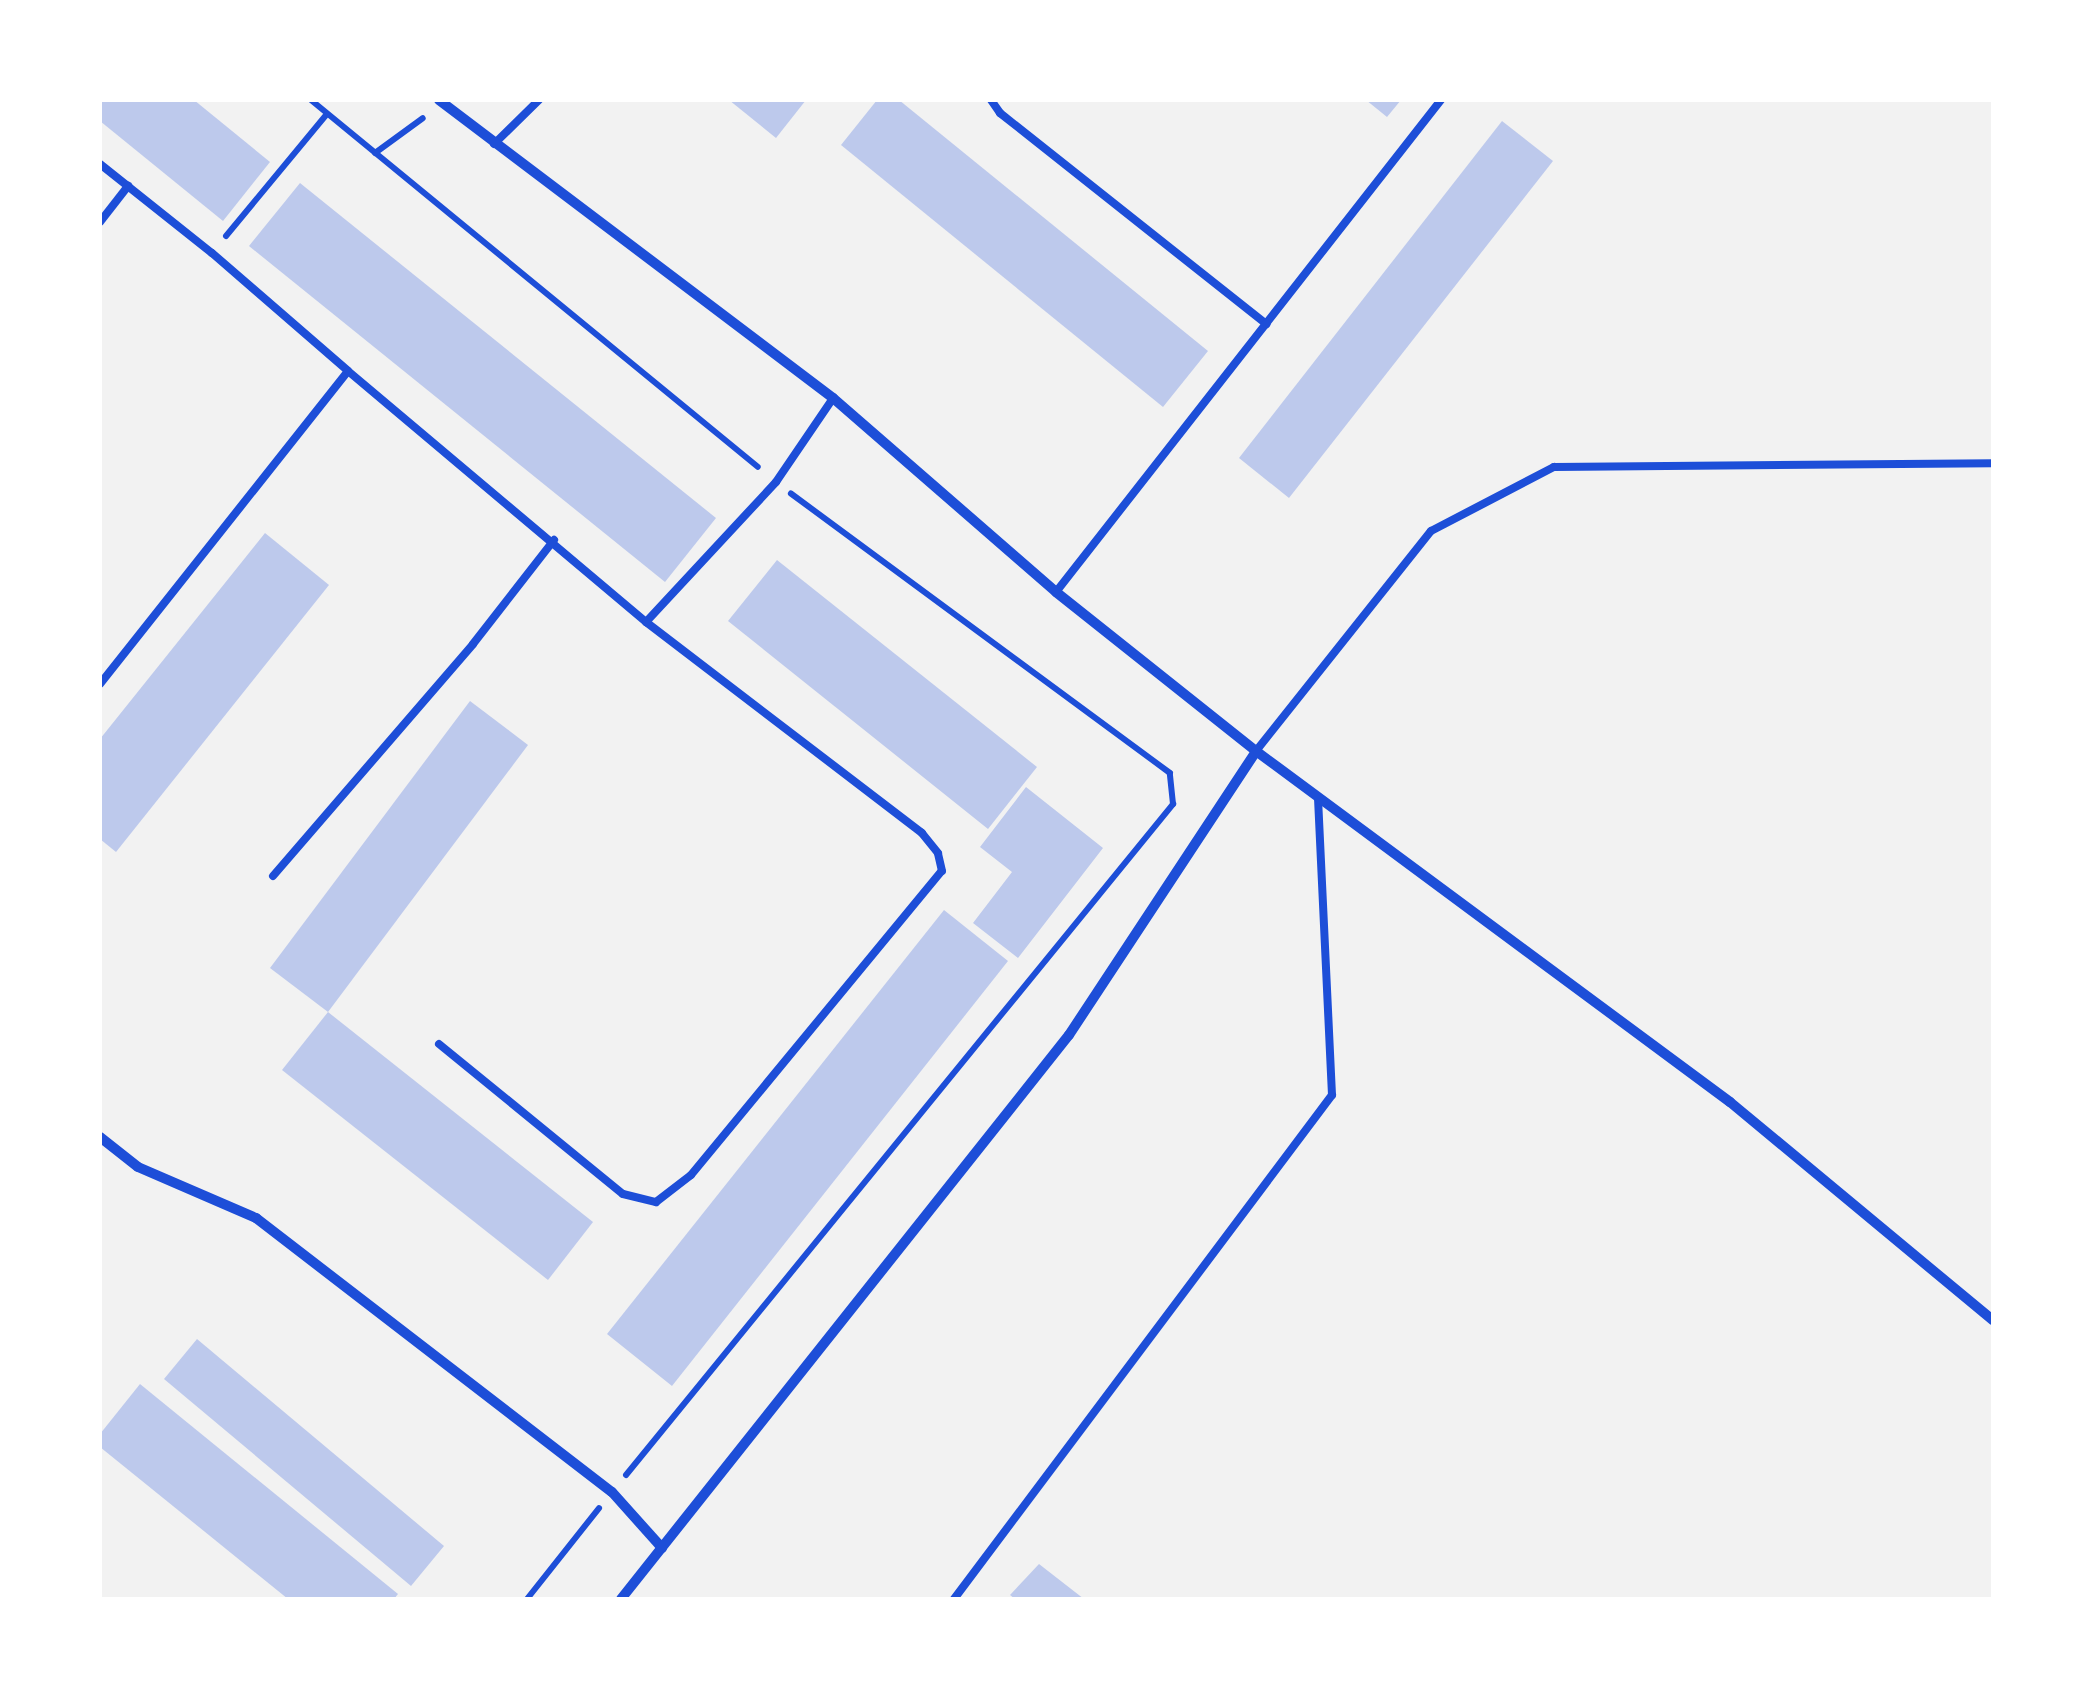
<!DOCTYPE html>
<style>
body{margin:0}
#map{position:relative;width:2093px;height:1699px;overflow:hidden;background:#f2f2f2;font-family:"PT Sans",sans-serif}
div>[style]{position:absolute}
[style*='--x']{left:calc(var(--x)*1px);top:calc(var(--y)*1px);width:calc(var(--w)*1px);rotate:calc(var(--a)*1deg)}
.building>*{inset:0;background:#bdc9ec}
.path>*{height:6px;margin:-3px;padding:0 3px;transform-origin:3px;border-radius:3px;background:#1d4ed8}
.service>*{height:8px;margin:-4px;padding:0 4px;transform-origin:4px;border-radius:4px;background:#1d4ed8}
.minor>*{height:10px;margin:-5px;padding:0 5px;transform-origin:5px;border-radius:5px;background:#1d4ed8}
span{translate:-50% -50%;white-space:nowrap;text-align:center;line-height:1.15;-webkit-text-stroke:9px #fff;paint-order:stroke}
.frame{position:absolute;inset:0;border:102px solid #fff;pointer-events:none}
</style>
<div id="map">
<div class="building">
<div style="clip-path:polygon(100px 100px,194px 100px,270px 162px,223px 221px,100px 121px)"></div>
<div style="clip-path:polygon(729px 100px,806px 100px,776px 138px)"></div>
<div style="clip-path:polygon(877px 100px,899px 100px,1208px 351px,1163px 407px,841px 145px)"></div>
<div style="clip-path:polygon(1366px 100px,1401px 100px,1387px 117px)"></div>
<div style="clip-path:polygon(1502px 121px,1553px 161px,1289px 498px,1239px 458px)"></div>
<div style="clip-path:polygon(300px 183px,716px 518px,665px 582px,249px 246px)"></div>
<div style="clip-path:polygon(265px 533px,329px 585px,116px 852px,100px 839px,100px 739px)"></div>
<div style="clip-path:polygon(777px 560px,1037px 767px,988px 829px,728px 621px)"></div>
<div style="clip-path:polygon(470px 701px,528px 745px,328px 1012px,270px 968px)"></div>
<div style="clip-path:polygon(1026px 787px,1103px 848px,1018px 958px,973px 923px,1012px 872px,980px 847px)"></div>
<div style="clip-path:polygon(944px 910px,1008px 961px,672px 1386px,607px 1334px)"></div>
<div style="clip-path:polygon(328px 1012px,593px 1222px,548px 1280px,282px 1070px)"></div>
<div style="clip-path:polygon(197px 1339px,444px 1546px,411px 1586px,164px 1379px)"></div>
<div style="clip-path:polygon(140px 1384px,398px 1594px,394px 1599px,288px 1599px,100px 1447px,100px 1434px)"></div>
<div style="clip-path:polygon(1039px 1564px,1084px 1599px,1015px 1599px,1010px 1595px)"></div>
</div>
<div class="path">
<div style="--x:311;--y:100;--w:578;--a:39.39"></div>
<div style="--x:375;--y:153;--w:59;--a:-36.1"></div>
<div style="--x:226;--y:236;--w:158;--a:-50.4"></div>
<div style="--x:626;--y:1475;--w:866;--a:-50.81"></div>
<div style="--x:1173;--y:804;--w:31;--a:-96"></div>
<div style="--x:1170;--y:773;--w:471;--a:-143.6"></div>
<div style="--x:527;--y:1599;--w:116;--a:-51.6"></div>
</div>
<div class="service">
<div style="--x:991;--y:100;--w:16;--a:55"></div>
<div style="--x:1000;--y:113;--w:340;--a:38.4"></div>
<div style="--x:494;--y:144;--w:63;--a:-44.4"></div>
<div style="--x:100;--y:164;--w:143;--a:38.5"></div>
<div style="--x:212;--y:253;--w:180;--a:40.9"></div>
<div style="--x:100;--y:222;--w:46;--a:-52.1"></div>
<div style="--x:1056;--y:592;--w:625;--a:-51.96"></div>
<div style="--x:100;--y:684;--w:399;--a:-51.6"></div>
<div style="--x:348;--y:371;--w:390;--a:40.1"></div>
<div style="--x:646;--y:622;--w:191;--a:-47.1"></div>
<div style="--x:776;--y:482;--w:102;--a:-55.8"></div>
<div style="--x:1256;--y:751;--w:281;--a:-51.5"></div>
<div style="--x:1431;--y:531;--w:139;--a:-27.5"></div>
<div style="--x:1554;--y:467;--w:439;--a:-0.5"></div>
<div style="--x:273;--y:876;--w:306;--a:-49.2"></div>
<div style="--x:473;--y:644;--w:132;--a:-52.1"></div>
<div style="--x:439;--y:1044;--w:237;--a:39.2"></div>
<div style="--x:623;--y:1194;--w:34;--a:14"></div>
<div style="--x:656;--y:1202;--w:44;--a:-37.6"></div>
<div style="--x:691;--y:1175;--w:394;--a:-50.5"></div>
<div style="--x:942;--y:871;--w:18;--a:-103"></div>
<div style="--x:938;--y:853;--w:26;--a:-129"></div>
<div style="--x:922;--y:833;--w:347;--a:-142.6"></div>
<div style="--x:954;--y:1599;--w:630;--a:-53.13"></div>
<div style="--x:1332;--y:1095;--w:298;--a:-92.7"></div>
</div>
<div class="minor">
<div style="--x:439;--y:100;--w:494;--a:37.1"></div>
<div style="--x:833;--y:398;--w:296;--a:41"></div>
<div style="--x:1056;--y:592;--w:256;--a:38.5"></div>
<div style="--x:1256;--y:751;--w:590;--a:36.52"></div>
<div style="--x:1730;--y:1102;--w:342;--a:39.7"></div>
<div style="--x:100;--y:1137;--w:48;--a:38.3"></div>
<div style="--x:138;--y:1167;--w:129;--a:23.4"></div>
<div style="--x:256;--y:1218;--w:449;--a:37.6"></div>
<div style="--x:612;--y:1492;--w:75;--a:48.2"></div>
<div style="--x:621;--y:1599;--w:720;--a:-51.54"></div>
<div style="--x:1069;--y:1035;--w:340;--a:-56.6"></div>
</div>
<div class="frame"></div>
</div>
